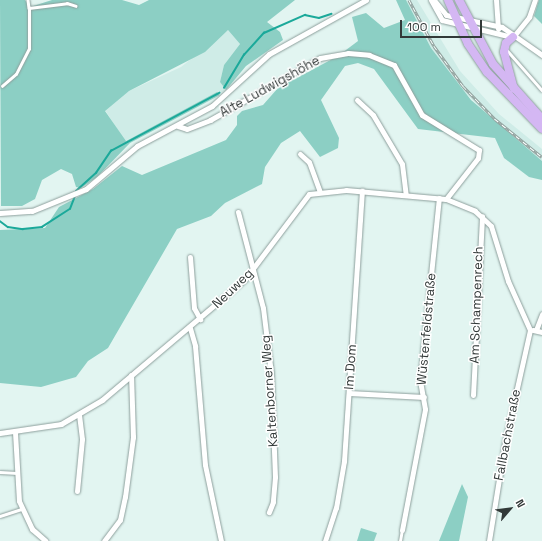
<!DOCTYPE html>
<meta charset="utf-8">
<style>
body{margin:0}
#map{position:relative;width:542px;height:541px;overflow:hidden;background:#e2f5f1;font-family:"Space Grotesk",sans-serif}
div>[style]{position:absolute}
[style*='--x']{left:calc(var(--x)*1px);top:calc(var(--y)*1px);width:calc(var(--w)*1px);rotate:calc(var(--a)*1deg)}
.built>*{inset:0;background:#cfece7}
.green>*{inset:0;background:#8ccfc4}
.stream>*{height:1.5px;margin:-0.75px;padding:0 0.75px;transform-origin:0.75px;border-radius:0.75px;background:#1ba99a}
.roads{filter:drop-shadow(0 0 1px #8d9f9c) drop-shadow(0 0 1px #8d9f9c)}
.lane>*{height:2.5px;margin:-1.25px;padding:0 1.25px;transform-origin:1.25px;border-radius:1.25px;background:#fff}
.street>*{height:5px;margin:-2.5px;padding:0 2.5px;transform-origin:2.5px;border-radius:2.5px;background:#fff}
.primary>*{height:8px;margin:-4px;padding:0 4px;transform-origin:4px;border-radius:4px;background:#d4b7f3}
.rail>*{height:3px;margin-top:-1.5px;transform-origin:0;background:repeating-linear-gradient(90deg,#fff 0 4.5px,#92a09d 0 9px);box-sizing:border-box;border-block:1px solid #92a09d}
span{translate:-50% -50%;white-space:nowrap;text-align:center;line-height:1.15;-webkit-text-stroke:3px #fff;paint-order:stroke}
.street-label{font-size:13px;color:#323938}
.north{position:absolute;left:490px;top:489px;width:40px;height:40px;-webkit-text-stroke:3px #fff;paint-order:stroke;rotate:62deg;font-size:11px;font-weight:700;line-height:16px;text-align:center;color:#323938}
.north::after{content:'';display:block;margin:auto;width:14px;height:18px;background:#323938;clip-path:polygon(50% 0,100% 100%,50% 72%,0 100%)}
.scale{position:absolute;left:400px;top:20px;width:82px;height:18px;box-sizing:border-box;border:2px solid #323938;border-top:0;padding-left:5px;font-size:12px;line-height:14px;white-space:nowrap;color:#323938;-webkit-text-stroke:3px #fff;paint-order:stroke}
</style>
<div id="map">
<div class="built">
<div style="clip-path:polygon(406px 0,417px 0,460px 71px,499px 114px,542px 149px,542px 161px,493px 122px,461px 88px,431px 48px)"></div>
<div style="clip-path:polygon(228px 30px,240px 44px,224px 65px,220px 82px,226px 90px,125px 141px,105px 110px,107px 106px,129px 91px,181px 67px)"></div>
</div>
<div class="green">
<div style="clip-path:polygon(0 0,25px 0,30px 7px,52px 0,122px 0,139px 5px,149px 0,295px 0,267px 22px,280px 32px,283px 40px,246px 66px,226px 90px,220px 82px,224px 65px,240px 44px,228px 30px,205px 52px,129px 91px,105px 111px,126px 141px,217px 92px,220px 95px,130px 143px,97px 177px,81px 188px,76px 187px,72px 174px,61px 169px,42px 180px,35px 199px,22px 206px,1px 206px)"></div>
<div style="clip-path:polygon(396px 0,406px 0,431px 48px,471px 100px,542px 161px,542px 180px,529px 177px,504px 158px,495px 138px,418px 129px,374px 69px,358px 63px,345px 66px,321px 100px,339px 138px,338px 148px,320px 157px,300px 131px,281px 143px,265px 167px,262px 184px,225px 203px,211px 216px,177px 229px,108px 348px,88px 361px,76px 377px,41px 387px,0 383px,0 230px,45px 228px,59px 207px,93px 189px,122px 166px,142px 175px,226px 140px,237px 125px,237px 116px,242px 111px,263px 105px,278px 88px,338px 56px,358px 41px,352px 17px,366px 13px,384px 28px,405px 20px)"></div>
<div style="clip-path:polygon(539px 0,542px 0,542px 24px,534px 16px)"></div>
<div style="clip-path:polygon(462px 484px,468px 497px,459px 541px,439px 541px)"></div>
<div style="clip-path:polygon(361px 528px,377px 533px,374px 541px,357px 541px)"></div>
</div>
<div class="stream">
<div style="--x:224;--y:88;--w:39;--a:-59"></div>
<div style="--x:244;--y:55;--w:30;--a:-48"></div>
<div style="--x:264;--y:33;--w:45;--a:-23.7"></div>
<div style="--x:305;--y:15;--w:14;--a:12"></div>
<div style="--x:319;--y:18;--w:13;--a:-18"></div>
<div style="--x:76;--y:191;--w:27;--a:-42"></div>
<div style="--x:96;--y:173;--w:27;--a:-56"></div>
<div style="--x:111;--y:151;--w:123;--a:-28.2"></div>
<div style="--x:0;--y:221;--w:10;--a:37"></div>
<div style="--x:8;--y:227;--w:15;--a:8"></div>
<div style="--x:23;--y:229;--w:19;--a:-6"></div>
<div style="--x:42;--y:227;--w:33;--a:-33"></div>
<div style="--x:70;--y:209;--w:14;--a:-69"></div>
</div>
<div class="roads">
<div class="lane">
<div style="--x:28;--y:0;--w:8;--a:83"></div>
<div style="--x:29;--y:8;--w:38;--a:-7"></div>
<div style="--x:67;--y:3;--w:9;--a:18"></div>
<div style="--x:507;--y:50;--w:53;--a:48.8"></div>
<div style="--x:2;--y:86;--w:18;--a:-41"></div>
<div style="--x:16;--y:74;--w:28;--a:-63"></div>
<div style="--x:29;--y:49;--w:41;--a:-90"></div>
<div style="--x:0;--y:472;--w:17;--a:3"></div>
<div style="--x:0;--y:516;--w:22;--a:-18"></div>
<div style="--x:400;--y:541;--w:11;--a:-80"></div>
</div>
<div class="street">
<div style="--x:431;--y:0;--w:23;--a:61"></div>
<div style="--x:442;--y:20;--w:72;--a:13.7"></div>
<div style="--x:434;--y:0;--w:19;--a:51"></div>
<div style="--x:446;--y:15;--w:57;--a:12.1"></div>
<div style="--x:502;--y:27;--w:49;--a:35"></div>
<div style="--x:496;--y:0;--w:29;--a:86"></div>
<div style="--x:513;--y:37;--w:26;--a:-51"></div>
<div style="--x:529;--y:17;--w:18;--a:-71"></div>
<div style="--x:357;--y:100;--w:22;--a:43"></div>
<div style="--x:373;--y:115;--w:57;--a:59.4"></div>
<div style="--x:402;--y:164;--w:31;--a:83"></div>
<div style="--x:178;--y:126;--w:9;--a:18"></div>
<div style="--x:187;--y:129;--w:25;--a:-21"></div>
<div style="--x:210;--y:120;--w:126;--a:-29.4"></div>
<div style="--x:320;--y:58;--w:28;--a:-10"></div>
<div style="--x:348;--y:53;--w:21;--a:5"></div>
<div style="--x:369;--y:55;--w:27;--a:22"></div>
<div style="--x:394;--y:65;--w:57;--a:60.8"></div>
<div style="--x:422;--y:115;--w:67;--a:31.6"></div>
<div style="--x:479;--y:150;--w:8;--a:97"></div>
<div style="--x:478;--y:158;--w:52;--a:128"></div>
<div style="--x:300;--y:154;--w:12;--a:42"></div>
<div style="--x:309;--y:162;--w:30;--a:70"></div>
<div style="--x:238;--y:212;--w:99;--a:75.4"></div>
<div style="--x:263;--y:308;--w:65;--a:83"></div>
<div style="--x:271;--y:373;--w:104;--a:87.8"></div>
<div style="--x:275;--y:477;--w:25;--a:95"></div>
<div style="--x:273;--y:502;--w:11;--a:112"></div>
<div style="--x:0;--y:213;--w:32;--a:-4"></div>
<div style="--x:32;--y:211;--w:58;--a:-22.2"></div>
<div style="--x:86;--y:189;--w:67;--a:-40.1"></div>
<div style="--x:137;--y:146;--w:85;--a:-28.1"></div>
<div style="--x:212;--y:106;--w:77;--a:-42.4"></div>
<div style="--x:269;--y:54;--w:111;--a:-29.1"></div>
<div style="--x:190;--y:257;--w:51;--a:85.5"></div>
<div style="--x:194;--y:308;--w:13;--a:61"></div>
<div style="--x:190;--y:328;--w:19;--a:74"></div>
<div style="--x:195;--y:346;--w:119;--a:85.2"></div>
<div style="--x:205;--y:465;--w:78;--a:78.1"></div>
<div style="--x:533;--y:330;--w:9;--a:13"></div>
<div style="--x:536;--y:330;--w:17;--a:-69"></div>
<div style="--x:349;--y:393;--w:75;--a:3.1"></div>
<div style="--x:473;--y:395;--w:179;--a:-87.1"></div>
<div style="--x:15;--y:432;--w:69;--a:86.7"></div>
<div style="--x:19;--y:501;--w:31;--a:65"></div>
<div style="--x:32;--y:529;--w:18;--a:41"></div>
<div style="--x:0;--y:433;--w:62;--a:-8.4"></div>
<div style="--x:61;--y:424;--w:48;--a:-30.3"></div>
<div style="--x:102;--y:400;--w:187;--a:-40.2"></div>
<div style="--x:245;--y:279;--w:106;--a:-53"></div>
<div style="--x:309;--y:194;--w:37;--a:-6"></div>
<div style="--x:346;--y:190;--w:100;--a:5.1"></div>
<div style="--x:446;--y:199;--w:31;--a:22"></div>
<div style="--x:475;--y:211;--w:22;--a:43"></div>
<div style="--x:491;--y:226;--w:58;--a:72.8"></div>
<div style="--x:508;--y:281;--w:54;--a:65.8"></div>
<div style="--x:530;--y:330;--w:115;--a:102.6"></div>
<div style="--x:505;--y:442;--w:100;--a:99.2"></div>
<div style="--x:77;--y:491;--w:52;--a:-84.5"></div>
<div style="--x:82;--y:439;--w:24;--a:-97"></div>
<div style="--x:402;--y:530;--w:123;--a:-79.2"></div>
<div style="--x:425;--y:409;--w:28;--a:-100"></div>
<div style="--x:420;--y:381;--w:184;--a:-84.1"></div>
<div style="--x:104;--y:541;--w:26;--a:-53"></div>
<div style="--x:120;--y:520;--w:24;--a:-78"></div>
<div style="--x:125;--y:497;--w:61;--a:-82.4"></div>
<div style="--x:133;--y:437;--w:62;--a:-91.8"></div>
<div style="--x:325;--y:541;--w:35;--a:-72"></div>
<div style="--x:336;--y:508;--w:48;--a:-80.3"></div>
<div style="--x:344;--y:461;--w:271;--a:-86.2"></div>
</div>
<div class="primary">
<div style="--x:448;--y:0;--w:48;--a:65.6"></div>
<div style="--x:468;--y:44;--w:34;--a:56"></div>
<div style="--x:487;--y:72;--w:79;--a:46"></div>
<div style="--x:459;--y:0;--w:72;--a:62"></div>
<div style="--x:493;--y:64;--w:74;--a:48.3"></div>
<div style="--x:513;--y:37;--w:9;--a:139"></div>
<div style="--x:506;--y:43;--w:9;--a:103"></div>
<div style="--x:504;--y:52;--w:38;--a:75"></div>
</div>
</div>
<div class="rail">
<div style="--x:409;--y:0;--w:52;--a:61.5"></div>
<div style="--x:434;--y:46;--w:49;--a:54.1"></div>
<div style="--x:463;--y:86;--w:46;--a:45.9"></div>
<div style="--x:495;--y:119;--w:60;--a:39"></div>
</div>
<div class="street-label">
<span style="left:270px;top:87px;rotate:-29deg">Alte Ludwigshöhe</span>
<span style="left:233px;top:289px;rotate:-44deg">Neuweg</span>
<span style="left:477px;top:305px;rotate:-88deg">Am Schampenrech</span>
<span style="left:427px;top:329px;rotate:-85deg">Wüstenfeldstraße</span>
<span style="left:351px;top:367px;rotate:-86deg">Im Dom</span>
<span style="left:270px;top:391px;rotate:-94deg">Kaltenborner Weg</span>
<span style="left:508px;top:435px;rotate:-79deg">Fallbachstraße</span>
</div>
<div class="north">N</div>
<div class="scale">100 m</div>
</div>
